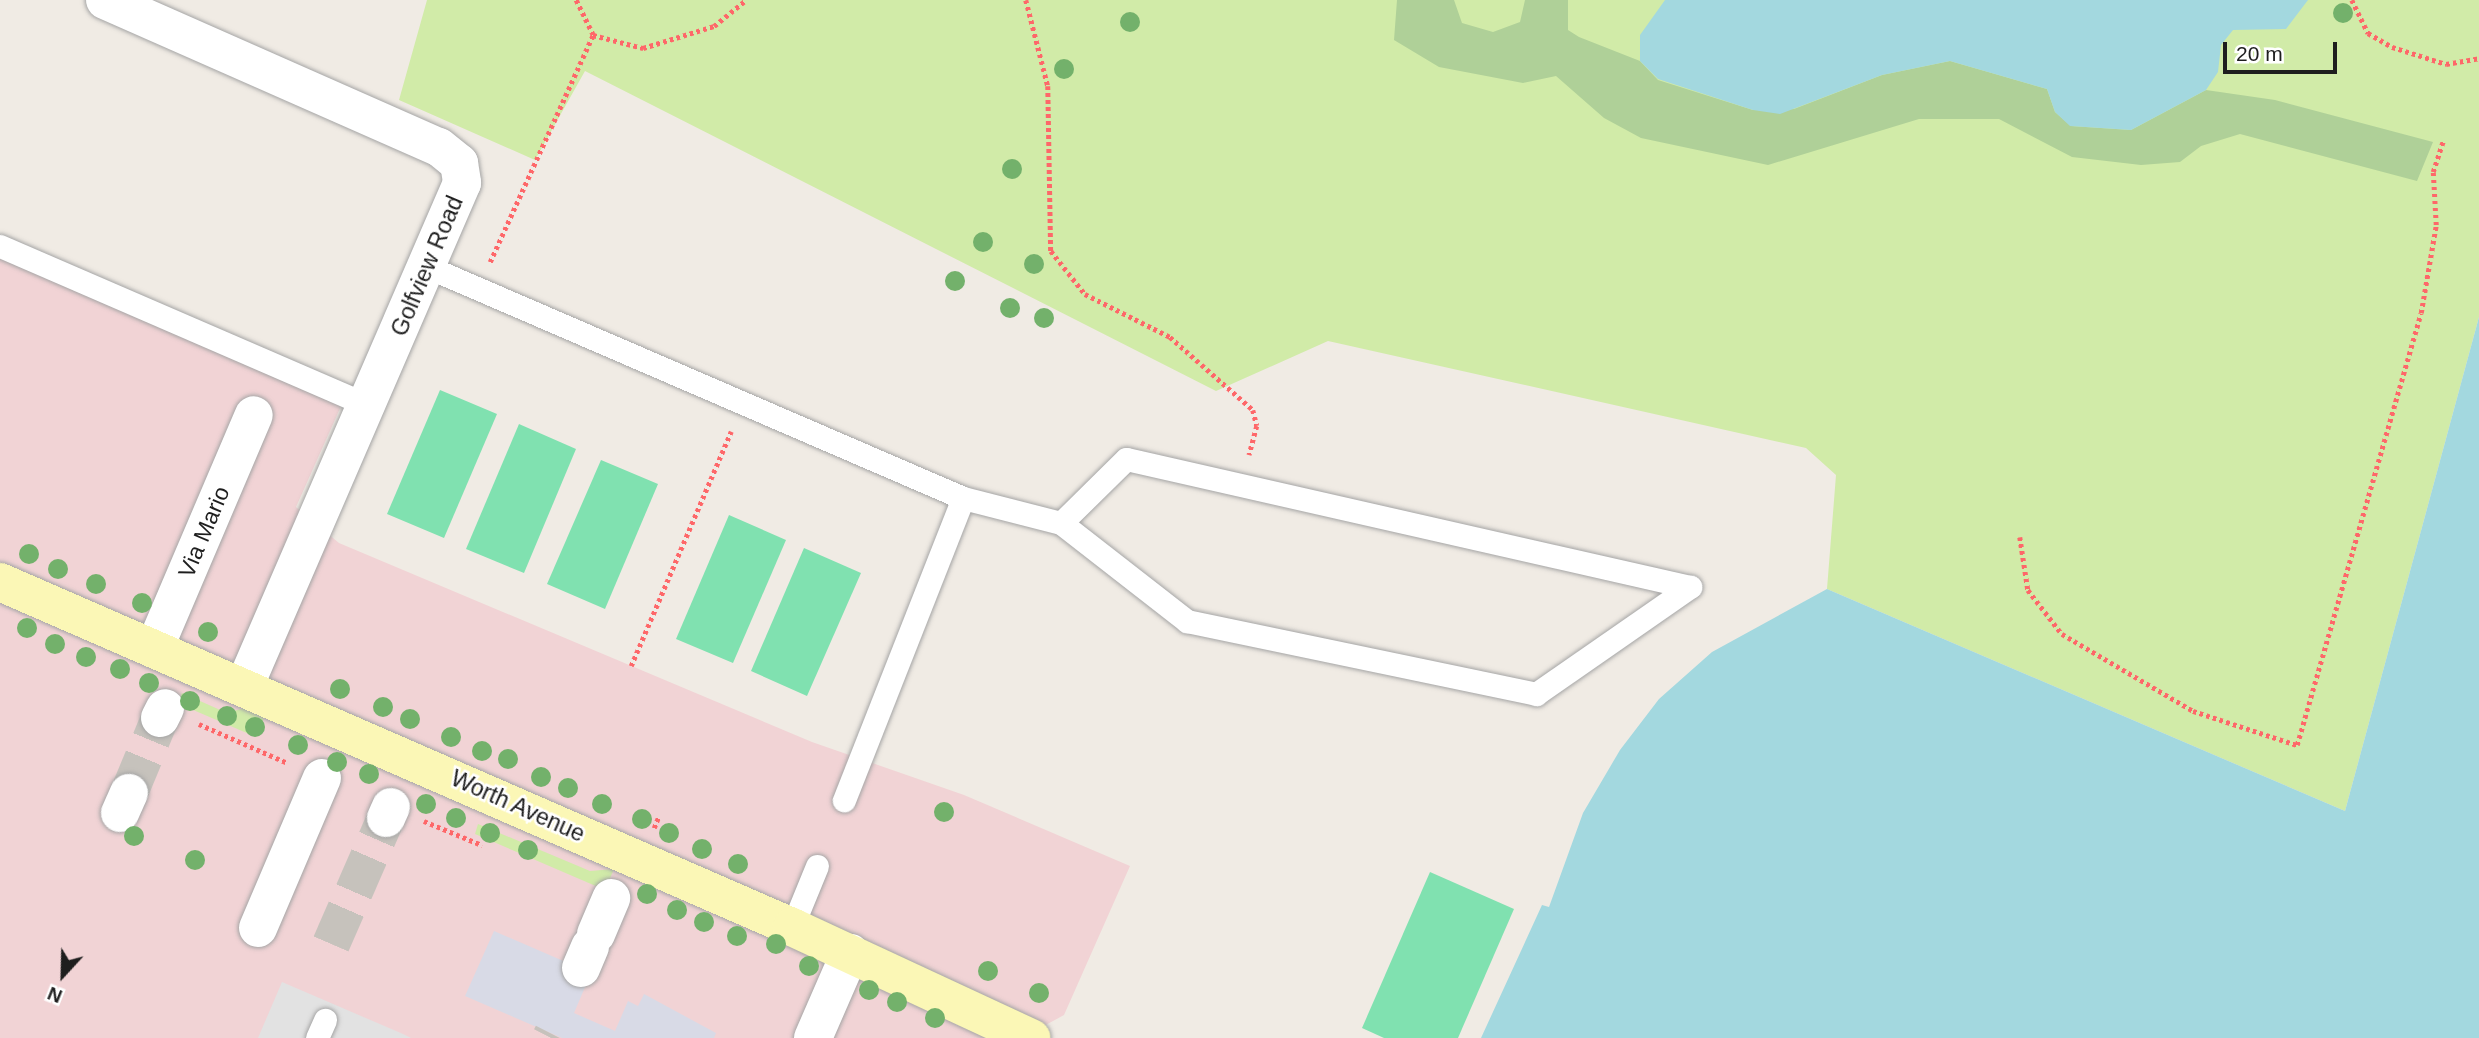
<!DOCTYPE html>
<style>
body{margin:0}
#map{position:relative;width:2479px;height:1038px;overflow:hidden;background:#f0ebe4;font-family:Helvetica,sans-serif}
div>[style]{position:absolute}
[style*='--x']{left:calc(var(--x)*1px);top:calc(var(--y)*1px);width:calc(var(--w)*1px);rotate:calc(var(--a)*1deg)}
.commercial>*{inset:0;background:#f1d3d5}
.grass>*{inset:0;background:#d1eba8}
.forest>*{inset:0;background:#afd098}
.pitch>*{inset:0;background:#80e1b0}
.parking>*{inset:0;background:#e2e2e2}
.plaza>*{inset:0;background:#d8dae6}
.water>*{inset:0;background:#a3d8df}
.street-tunnel>*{height:38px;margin-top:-19px;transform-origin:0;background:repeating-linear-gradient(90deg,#c6c2bc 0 38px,transparent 0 57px)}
.path>*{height:4.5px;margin-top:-2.25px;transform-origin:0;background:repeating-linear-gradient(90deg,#fe6769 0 3.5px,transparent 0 7px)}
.roads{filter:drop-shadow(0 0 2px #a5a5a5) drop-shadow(0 0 2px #a5a5a5)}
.lane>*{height:23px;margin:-11.5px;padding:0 11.5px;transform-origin:11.5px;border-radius:11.5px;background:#fff}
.street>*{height:38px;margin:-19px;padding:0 19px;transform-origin:19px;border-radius:19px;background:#fff}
.secondary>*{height:38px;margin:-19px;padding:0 19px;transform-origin:19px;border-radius:19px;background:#fbf7b6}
.trees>*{width:20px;height:20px;margin:-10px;border-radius:50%;background:#73b16b}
span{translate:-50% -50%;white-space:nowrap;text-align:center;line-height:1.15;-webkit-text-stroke:5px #fff;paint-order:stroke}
.street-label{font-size:23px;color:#1e1e1e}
.north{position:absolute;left:28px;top:940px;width:70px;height:70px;-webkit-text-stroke:5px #fff;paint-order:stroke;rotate:202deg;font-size:19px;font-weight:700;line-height:28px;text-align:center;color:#1e1e1e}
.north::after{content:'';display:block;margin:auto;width:24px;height:32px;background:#1e1e1e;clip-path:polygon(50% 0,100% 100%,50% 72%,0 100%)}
.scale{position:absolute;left:2223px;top:42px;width:114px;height:32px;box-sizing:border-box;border:4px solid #1e1e1e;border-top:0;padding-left:9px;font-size:21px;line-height:24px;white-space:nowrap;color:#1e1e1e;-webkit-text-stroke:5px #fff;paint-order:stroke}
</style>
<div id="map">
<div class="commercial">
<div style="clip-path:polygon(0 242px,342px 404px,296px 507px,339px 543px,812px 742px,964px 795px,1130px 866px,1064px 1015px,1022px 1038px,0 1038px)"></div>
</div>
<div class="grass">
<div style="clip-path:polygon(427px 0,2479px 0,2479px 317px,2345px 811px,1827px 589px,1836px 475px,1806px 448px,1328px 341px,1216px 391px,585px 71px,535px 160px,399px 100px)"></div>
<div style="clip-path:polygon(182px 693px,227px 713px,244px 708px,265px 716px,256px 737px,177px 703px)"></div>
<div style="clip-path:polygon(478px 824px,590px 871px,614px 869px,605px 890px,475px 834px)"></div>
</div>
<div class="forest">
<div style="clip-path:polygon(1397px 0,1454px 0,1462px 23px,1493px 32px,1520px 22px,1525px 0,1568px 0,1568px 30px,1579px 37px,1640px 61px,1658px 80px,1753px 110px,1794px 109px,1882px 75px,1950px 61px,2047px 89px,2055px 112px,2071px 126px,2131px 130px,2206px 90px,2275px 100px,2433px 142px,2417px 181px,2240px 134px,2201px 146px,2180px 162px,2141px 165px,2072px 157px,1999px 119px,1919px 119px,1768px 165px,1641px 138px,1604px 118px,1556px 76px,1523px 83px,1439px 67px,1394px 40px)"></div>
</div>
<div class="pitch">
<div style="clip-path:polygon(440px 390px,497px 414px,444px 538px,387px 514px)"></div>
<div style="clip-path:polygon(519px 424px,576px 449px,524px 573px,466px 549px)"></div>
<div style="clip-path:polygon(601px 460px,658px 484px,605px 609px,547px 584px)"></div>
<div style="clip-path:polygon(729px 515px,786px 540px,733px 663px,676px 639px)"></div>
<div style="clip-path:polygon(804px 548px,861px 573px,807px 696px,751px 671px)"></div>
<div style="clip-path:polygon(1430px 872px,1514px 909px,1458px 1038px,1384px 1038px,1362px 1028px)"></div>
</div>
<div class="parking">
<div style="clip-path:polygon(282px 982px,403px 1034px,411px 1038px,258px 1038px)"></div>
</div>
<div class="plaza">
<div style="clip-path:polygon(494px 931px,591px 973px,574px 1013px,615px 1031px,628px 1001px,638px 1006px,644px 994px,716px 1033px,714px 1038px,562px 1038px,465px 996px)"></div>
</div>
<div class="water">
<div style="clip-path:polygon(1665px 0,2308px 0,2286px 29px,2233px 30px,2221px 45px,2218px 72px,2206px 90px,2131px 130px,2070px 126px,2055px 112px,2047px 89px,1950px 61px,1882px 75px,1780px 114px,1753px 110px,1658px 79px,1640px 61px,1640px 35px)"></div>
<div style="clip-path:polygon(2479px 317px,2479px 1038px,1481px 1038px,1542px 905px,1549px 907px,1583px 813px,1620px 750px,1659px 699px,1712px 652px,1827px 589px,2345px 811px)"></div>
</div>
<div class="street-tunnel">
<div style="--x:129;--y:793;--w:81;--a:-67.5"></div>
<div style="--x:331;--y:944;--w:137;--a:-66.4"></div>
<div style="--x:551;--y:1038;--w:4;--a:-63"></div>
</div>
<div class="path">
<div style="--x:1026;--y:0;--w:89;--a:75.7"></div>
<div style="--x:1048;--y:86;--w:165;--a:89"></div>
<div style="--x:1051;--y:251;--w:55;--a:51.7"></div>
<div style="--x:1085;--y:294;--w:95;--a:26.8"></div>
<div style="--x:1170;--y:337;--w:111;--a:41.3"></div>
<div style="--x:1253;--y:410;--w:16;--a:76"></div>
<div style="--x:1257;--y:426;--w:30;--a:105"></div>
<div style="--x:2352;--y:0;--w:37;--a:64"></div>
<div style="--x:2368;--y:33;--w:28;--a:30"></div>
<div style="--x:2392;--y:47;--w:57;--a:17.5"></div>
<div style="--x:2446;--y:64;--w:34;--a:-10"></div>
<div style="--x:593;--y:35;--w:52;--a:14.6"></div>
<div style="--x:643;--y:48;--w:74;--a:-17.2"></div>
<div style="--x:714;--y:26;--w:41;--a:-39.1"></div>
<div style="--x:490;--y:262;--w:249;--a:-65.6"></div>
<div style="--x:593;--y:35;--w:39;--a:-116"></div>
<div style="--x:2020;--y:537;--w:54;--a:81.4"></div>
<div style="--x:2028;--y:590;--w:56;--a:52.3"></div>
<div style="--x:2062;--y:634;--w:152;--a:30.4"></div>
<div style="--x:2193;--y:711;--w:109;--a:18.1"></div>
<div style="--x:2297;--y:745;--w:449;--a:-74"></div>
<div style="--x:2421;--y:313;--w:89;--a:-80.3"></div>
<div style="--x:2436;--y:225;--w:53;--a:-93.2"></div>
<div style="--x:2433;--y:172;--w:32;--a:-72"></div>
<div style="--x:631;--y:666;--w:255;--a:-66.9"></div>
<div style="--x:199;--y:724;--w:97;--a:23.7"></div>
<div style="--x:424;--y:821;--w:63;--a:22.5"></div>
<div style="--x:654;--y:828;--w:11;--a:-68"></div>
</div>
<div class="roads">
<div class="lane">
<div style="--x:0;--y:246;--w:401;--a:23.4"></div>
<div style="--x:428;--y:267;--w:583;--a:23.35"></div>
<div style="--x:963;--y:498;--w:325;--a:111.5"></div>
<div style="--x:963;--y:498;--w:101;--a:14.3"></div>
<div style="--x:1061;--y:523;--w:160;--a:37.9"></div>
<div style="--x:1187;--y:621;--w:357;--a:11.8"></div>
<div style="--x:1536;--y:694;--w:188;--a:-34.8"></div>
<div style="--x:1690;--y:587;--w:578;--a:-167.21"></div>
<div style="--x:1126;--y:459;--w:91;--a:135.4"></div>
<div style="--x:792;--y:927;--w:66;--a:-67.7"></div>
<div style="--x:317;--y:1038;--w:20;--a:-66"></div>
</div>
<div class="street">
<div style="--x:105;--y:0;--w:365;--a:23.8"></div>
<div style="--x:439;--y:147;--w:26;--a:39"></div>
<div style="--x:459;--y:163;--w:20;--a:81"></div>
<div style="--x:462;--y:183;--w:549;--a:113.39"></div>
<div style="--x:154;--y:649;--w:254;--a:-66.9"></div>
<div style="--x:160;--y:718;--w:11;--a:-63"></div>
<div style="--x:120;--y:813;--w:22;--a:-66"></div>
<div style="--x:386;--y:818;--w:12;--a:-66"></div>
<div style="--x:258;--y:928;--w:163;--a:-66.9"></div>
<div style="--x:596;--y:934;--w:39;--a:-67"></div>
<div style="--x:581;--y:968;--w:23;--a:-67"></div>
<div style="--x:813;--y:1038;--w:93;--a:-66.5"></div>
</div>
<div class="secondary">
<div style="--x:0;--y:582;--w:864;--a:23.54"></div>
<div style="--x:792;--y:927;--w:264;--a:24.9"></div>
</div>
</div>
<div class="trees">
<div style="left:2343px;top:13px"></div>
<div style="left:1130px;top:22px"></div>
<div style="left:1064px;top:69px"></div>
<div style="left:1012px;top:169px"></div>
<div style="left:983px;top:242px"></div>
<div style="left:1034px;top:264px"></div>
<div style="left:955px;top:281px"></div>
<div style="left:1010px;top:308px"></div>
<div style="left:1044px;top:318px"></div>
<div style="left:29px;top:554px"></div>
<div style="left:58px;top:569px"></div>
<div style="left:96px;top:584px"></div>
<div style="left:142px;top:603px"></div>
<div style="left:27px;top:628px"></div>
<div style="left:208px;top:632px"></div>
<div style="left:55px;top:644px"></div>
<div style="left:86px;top:657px"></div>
<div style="left:120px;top:669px"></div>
<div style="left:149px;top:683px"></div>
<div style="left:340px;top:689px"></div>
<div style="left:190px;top:701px"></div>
<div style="left:383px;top:707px"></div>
<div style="left:227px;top:716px"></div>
<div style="left:410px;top:719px"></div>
<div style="left:255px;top:727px"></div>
<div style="left:451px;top:737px"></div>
<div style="left:298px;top:745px"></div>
<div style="left:482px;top:751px"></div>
<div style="left:508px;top:759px"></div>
<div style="left:337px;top:762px"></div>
<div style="left:369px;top:774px"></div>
<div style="left:541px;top:777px"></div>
<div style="left:568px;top:788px"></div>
<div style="left:426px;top:804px"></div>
<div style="left:602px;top:804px"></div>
<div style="left:944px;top:812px"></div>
<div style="left:456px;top:818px"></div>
<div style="left:642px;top:819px"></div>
<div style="left:490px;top:833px"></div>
<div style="left:669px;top:833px"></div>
<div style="left:134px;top:836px"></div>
<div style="left:702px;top:849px"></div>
<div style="left:528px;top:850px"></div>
<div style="left:195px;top:860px"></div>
<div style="left:738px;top:864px"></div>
<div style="left:647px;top:894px"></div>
<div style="left:677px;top:910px"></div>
<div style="left:704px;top:922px"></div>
<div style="left:737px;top:936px"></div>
<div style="left:776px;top:944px"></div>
<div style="left:809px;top:966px"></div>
<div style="left:988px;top:971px"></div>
<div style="left:869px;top:990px"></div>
<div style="left:1039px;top:993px"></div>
<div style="left:897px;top:1002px"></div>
<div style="left:935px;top:1018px"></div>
</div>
<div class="street-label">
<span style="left:427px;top:266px;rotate:-67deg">Golfview Road</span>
<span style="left:204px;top:532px;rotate:-67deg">Via Mario</span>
<span style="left:518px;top:806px;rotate:24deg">Worth Avenue</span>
</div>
<div class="north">N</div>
<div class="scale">20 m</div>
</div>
